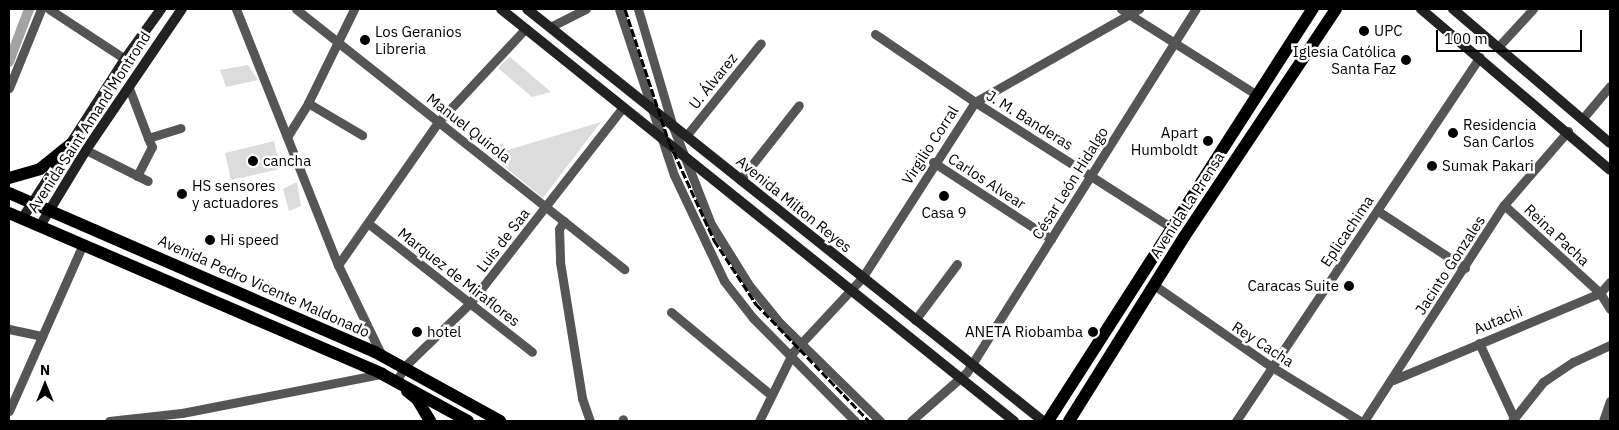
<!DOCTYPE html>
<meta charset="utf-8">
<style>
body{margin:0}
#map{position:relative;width:1619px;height:430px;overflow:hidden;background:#fff;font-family:"IBM Plex Sans",sans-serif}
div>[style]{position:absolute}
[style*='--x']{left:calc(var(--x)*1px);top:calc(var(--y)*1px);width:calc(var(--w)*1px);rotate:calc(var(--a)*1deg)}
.green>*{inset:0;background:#dcdcdc}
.canal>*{height:10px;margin:-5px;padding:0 5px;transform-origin:5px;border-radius:5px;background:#a3a3a3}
.street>*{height:9px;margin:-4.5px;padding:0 4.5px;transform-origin:4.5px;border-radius:4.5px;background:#555}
.secondary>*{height:10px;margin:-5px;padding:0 5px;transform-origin:5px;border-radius:5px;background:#222}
.primary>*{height:12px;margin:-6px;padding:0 6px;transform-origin:6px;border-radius:6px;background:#000}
.rail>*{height:3px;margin-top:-1.5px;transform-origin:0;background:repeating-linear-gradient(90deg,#000 0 8px,transparent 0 10.5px)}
.dots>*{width:14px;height:14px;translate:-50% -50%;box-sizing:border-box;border:2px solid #fff;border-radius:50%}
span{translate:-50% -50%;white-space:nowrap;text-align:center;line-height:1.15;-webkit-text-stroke:5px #fff;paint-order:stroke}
.poi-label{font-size:15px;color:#000}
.left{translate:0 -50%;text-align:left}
.right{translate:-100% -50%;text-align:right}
.street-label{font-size:15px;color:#000}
.frame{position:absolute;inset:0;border:10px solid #000;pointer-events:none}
.north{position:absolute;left:20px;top:360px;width:50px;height:50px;-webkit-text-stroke:4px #fff;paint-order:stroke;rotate:0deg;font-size:14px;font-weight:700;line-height:20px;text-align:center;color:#000}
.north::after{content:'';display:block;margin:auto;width:18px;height:22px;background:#000;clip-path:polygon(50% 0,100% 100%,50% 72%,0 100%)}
.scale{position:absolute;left:1436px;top:30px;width:146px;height:22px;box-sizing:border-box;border:2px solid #000;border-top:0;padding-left:6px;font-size:15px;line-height:18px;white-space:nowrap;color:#000;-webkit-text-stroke:4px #fff;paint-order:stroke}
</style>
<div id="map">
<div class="green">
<div style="clip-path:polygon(510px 57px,551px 92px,532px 97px,498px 68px)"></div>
<div style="clip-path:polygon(248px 65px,258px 80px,226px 87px,220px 70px)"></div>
<div style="clip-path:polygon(601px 122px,543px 198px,489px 154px,502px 143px,508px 150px)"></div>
<div style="clip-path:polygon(274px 141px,280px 169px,231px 180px,225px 153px)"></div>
<div style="clip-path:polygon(297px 182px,301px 206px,289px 211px,283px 189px)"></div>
</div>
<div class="canal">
<div style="--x:9;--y:62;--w:57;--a:-69.3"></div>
</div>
<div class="street">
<div style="--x:49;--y:9;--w:91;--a:33.3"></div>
<div style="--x:236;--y:9;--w:276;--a:68.3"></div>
<div style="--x:338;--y:265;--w:101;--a:64.2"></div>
<div style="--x:296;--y:9;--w:419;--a:38.4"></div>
<div style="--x:619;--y:9;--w:175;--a:71.7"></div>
<div style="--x:674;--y:175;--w:117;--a:64.7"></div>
<div style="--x:724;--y:281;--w:47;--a:51.9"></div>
<div style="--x:753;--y:318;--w:145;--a:45.3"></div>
<div style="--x:638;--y:9;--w:123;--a:73.5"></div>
<div style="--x:673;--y:127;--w:104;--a:68.6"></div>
<div style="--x:711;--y:224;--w:72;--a:58.1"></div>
<div style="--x:749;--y:285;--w:49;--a:50.8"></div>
<div style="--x:780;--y:323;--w:140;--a:44.4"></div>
<div style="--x:1121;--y:9;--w:161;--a:32.3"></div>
<div style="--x:550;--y:27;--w:40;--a:-26.6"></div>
<div style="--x:875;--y:34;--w:121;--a:34.2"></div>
<div style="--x:975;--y:102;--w:234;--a:32.6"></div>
<div style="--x:1498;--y:47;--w:52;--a:-47.4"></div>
<div style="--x:9;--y:88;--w:85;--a:-67.9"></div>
<div style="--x:129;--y:88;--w:53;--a:69.2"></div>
<div style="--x:308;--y:103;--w:63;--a:30.7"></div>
<div style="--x:1583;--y:118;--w:42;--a:-49.8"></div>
<div style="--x:686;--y:136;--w:119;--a:-51.1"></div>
<div style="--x:287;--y:137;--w:40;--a:-58"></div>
<div style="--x:308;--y:103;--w:105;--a:-63.9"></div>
<div style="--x:86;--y:150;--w:69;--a:26.6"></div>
<div style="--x:933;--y:162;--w:141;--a:33.1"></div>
<div style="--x:137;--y:176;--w:33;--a:-63"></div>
<div style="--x:152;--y:147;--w:10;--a:-114"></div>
<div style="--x:148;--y:138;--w:34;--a:-17"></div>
<div style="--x:740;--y:180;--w:95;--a:-51.8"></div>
<div style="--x:1504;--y:205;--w:130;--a:42.5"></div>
<div style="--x:1600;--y:293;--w:19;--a:58"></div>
<div style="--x:1378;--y:211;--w:104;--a:33.2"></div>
<div style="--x:564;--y:221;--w:9;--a:122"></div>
<div style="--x:559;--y:229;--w:33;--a:88"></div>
<div style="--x:560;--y:262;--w:138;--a:80.8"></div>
<div style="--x:582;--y:398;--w:24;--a:71"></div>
<div style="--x:369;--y:224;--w:207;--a:38.1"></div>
<div style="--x:338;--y:265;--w:176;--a:-55"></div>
<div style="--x:439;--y:121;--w:127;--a:-46.9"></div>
<div style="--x:1154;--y:285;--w:144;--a:34.8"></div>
<div style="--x:1272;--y:367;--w:103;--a:31.5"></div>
<div style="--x:671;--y:312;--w:130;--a:39.7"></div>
<div style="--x:915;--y:320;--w:70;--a:-53.1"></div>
<div style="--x:9;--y:329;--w:34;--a:12"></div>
<div style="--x:1479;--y:343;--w:83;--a:65"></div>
<div style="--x:1393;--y:380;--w:225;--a:-22.8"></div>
<div style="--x:1600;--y:293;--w:15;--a:-48"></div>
<div style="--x:396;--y:382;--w:18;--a:-61"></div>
<div style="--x:405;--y:366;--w:91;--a:-44.1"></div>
<div style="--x:470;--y:303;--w:249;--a:-52"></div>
<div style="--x:9;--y:411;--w:180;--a:-66.1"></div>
<div style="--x:109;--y:421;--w:73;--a:-6.3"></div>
<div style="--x:182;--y:413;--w:202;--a:-11.1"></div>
<div style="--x:622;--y:421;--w:2;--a:-63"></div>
<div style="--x:759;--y:421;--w:77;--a:-63.8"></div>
<div style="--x:793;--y:352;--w:101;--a:-47"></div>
<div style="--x:862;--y:278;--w:209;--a:-57.3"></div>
<div style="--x:975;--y:102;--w:189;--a:-29.6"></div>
<div style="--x:911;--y:421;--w:74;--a:-41.2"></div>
<div style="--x:967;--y:372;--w:429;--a:-57.8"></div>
<div style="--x:1236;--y:421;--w:438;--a:-56.2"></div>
<div style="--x:1364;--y:421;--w:257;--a:-57.1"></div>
<div style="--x:1504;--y:205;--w:98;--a:-49.1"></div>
<div style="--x:1512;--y:421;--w:50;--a:-51.5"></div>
<div style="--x:1543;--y:382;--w:36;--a:-34"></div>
<div style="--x:1573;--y:362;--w:41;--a:-24.7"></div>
<div style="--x:1603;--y:421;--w:21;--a:-71"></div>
</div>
<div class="secondary">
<div style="--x:501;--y:9;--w:658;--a:38.77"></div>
<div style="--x:527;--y:9;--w:660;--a:38.61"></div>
<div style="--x:1421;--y:9;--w:248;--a:40.4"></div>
<div style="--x:1453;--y:9;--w:206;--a:40.5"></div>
<div style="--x:22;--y:219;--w:190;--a:-57.2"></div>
<div style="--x:125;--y:59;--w:62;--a:-54.2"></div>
<div style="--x:40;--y:226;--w:89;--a:-58.8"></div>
<div style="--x:86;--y:150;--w:171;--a:-55.8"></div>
</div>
<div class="primary">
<div style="--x:9;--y:178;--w:32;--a:-16"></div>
<div style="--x:40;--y:169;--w:40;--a:-39"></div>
<div style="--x:9;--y:193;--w:399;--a:23.5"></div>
<div style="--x:375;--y:352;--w:143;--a:28.9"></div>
<div style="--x:9;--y:213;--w:406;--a:23.3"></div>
<div style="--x:382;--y:374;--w:98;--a:28.7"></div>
<div style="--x:407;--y:391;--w:13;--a:39"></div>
<div style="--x:417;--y:399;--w:26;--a:59"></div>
<div style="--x:1048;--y:421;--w:490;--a:-57.3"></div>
<div style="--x:1069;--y:421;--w:217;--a:-58"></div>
<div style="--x:1184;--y:237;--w:274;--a:-56.3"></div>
</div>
<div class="rail">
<div style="--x:625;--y:9;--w:140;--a:71.7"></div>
<div style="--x:669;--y:142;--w:108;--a:65.3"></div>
<div style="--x:714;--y:240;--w:77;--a:56.7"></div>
<div style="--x:756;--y:304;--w:163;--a:46"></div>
</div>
<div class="dots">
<div style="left:1364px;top:31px;background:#000"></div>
<div style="left:365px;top:40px;background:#000"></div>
<div style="left:1406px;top:60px;background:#000"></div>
<div style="left:1453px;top:133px;background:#000"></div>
<div style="left:1208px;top:141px;background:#000"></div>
<div style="left:253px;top:161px;background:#000"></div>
<div style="left:1432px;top:166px;background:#000"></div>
<div style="left:182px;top:194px;background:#000"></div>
<div style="left:944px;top:196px;background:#000"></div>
<div style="left:210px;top:240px;background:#000"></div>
<div style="left:1349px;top:286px;background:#000"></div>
<div style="left:417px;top:332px;background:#000"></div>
<div style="left:1093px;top:332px;background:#000"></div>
</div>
<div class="poi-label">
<span class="left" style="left:375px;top:40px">Los Geranios<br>Libreria</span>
<span class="left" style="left:1374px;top:31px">UPC</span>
<span class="right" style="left:1396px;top:60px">Iglesia Católica<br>Santa Faz</span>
<span class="left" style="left:1463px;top:133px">Residencia<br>San Carlos</span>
<span class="right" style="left:1198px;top:141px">Apart<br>Humboldt</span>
<span class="left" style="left:263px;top:161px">cancha</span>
<span class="left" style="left:1442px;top:166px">Sumak Pakari</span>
<span class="left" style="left:192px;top:194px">HS sensores<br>y actuadores</span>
<span style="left:944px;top:213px">Casa 9</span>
<span class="left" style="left:220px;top:240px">Hi speed</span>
<span class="right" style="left:1339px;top:286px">Caracas Suite</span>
<span class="left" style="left:427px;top:332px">hotel</span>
<span class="right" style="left:1083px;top:332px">ANETA Riobamba</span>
</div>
<div class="street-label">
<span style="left:713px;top:81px;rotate:-51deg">U. Álvarez</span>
<span style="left:1030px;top:120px;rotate:32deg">J. M. Banderas</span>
<span style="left:89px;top:122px;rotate:-57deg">Avenida Saint Amand Montrond</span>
<span style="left:469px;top:128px;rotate:38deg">Manuel Quirola</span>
<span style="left:930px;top:145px;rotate:-57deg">Virgilio Corral</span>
<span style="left:987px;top:181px;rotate:33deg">Carlos Alvear</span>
<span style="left:1070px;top:183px;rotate:-58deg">César León Hidalgo</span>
<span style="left:794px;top:204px;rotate:39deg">Avenida Milton Reyes</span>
<span style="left:1187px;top:205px;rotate:-57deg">Avenida La Prensa</span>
<span style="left:1347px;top:231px;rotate:-56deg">Eplicachima</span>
<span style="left:1557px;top:235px;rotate:43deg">Reina Pacha</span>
<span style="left:503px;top:240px;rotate:-52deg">Luis de Saa</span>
<span style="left:1450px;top:265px;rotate:-57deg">Jacinto Gonzales</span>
<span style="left:459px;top:277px;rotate:38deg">Marquez de Miraflores</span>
<span style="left:264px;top:286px;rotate:24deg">Avenida Pedro Vicente Maldonado</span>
<span style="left:1498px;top:320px;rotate:-22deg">Autachi</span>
<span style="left:1263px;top:344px;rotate:33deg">Rey Cacha</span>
</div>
<div class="frame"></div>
<div class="north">N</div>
<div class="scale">100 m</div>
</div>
